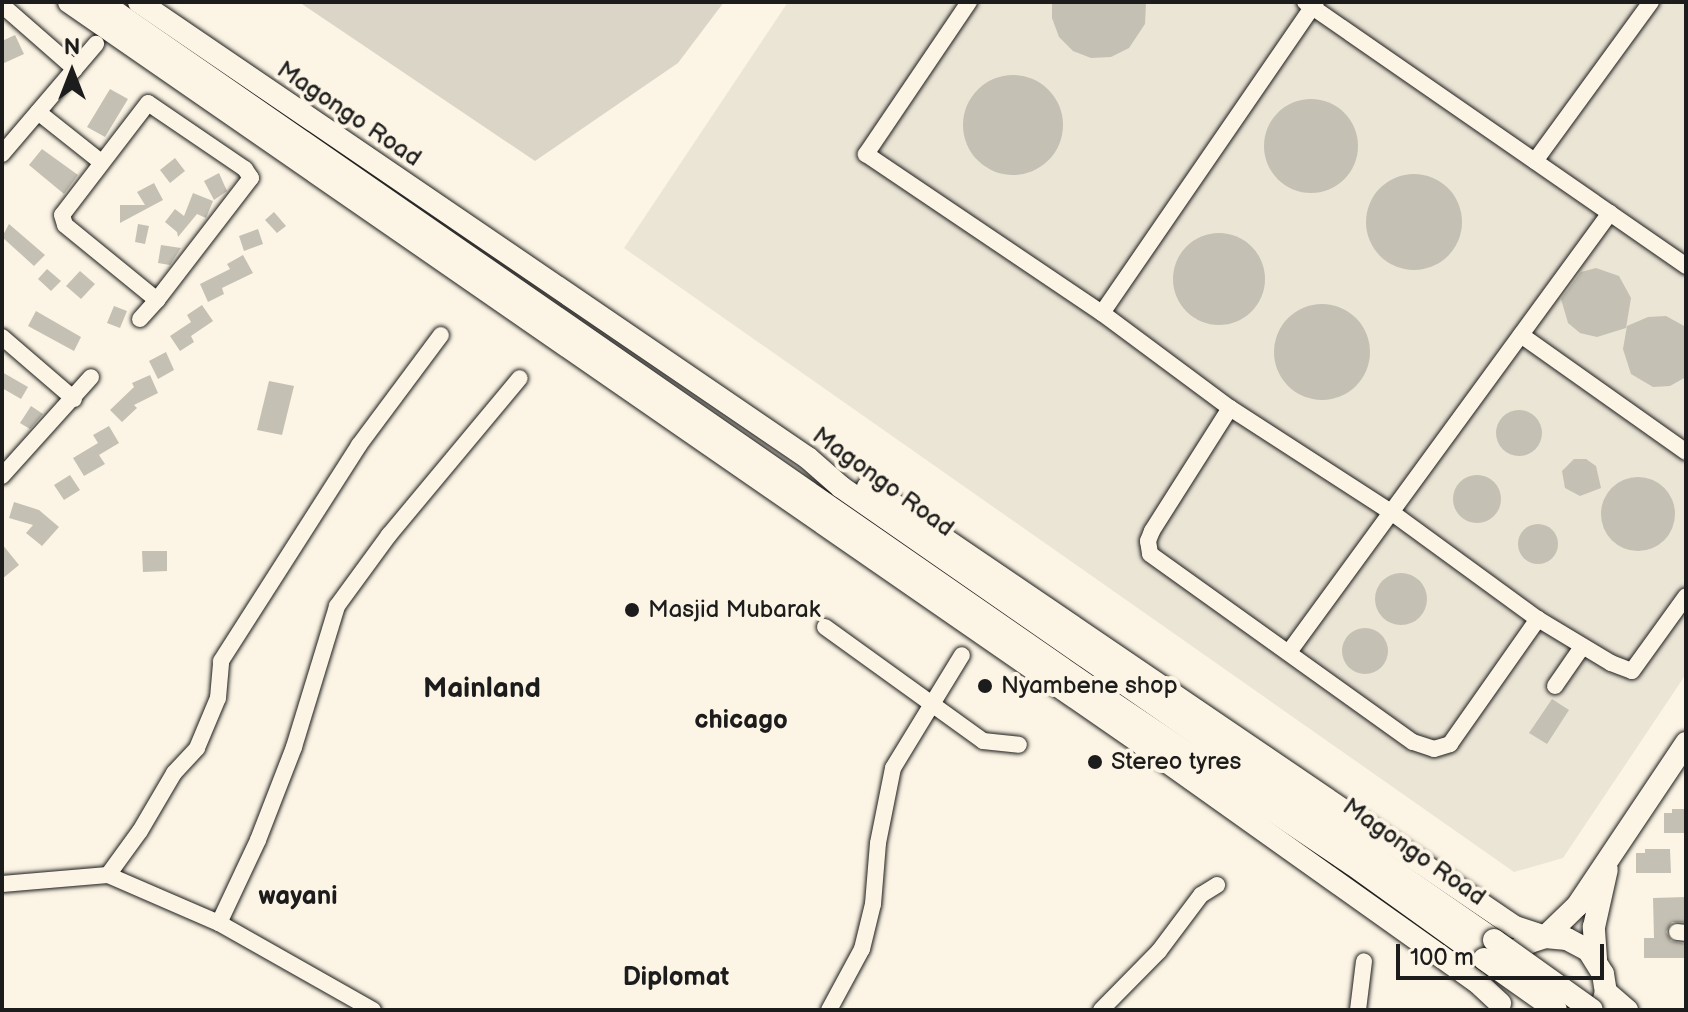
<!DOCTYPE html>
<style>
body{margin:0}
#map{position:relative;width:1688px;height:1012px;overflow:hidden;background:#fcf5e5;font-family:"Balsamiq Sans",sans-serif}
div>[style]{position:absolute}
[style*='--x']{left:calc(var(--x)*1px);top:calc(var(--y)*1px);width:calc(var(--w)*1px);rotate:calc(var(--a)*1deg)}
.built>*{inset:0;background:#ebe5d6}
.green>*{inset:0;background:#dbd5c8}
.building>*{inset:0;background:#c4c0b3}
.round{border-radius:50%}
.roads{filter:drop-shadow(0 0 2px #1c1c1c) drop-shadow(0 0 2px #1c1c1c)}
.minor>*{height:16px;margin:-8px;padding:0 8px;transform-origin:8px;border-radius:8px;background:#fcf5e5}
.major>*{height:22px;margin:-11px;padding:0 11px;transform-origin:11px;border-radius:11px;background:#fcf5e5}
.bridges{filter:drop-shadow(0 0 2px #1c1c1c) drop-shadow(0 0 2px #1c1c1c)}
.major-bridge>*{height:22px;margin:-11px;padding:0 11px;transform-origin:11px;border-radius:11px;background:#fcf5e5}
.dots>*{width:22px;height:22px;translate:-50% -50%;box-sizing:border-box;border:4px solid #fcf5e5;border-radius:50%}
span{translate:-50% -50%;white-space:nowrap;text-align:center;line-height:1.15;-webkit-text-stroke:8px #fcf5e5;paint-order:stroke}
.street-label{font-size:24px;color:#1c1c1c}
.poi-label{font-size:24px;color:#1c1c1c}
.left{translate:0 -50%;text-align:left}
.neighbourhood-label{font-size:26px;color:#1c1c1c;font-weight:700}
.quarter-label{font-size:28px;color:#1c1c1c;font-weight:700}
.frame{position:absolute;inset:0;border:4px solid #1c1c1c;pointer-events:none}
.north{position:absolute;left:32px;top:32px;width:80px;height:80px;-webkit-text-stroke:6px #fcf5e5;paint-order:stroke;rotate:0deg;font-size:22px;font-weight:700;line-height:32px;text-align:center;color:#1c1c1c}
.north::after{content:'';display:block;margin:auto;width:28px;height:36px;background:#1c1c1c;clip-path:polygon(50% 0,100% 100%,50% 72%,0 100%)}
.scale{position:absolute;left:1396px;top:944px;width:208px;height:36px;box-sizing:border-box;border:4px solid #1c1c1c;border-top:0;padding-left:10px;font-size:24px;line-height:28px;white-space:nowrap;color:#1c1c1c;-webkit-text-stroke:6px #fcf5e5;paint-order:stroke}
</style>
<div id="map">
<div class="built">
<div style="clip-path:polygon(788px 2px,1686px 2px,1686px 674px,1563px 858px,1514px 872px,624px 248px)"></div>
</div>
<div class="green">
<div style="clip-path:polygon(299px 2px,724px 2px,678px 63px,535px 161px)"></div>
</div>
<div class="building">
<div style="clip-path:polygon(1052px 2px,1146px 2px,1145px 24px,1129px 48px,1111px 57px,1091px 58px,1073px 51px,1059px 37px,1052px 18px)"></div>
<div style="clip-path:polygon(15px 35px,24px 54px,2px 64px,2px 41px)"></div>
<div class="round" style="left:963px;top:75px;width:100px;height:100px"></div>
<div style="clip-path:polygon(110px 89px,128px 99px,105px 137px,87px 127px)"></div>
<div class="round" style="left:1264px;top:99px;width:94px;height:94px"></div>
<div style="clip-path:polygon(42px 149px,78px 175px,64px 194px,29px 165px)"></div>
<div style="clip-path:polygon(175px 158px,185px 171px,170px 183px,160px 170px)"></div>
<div style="clip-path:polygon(219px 173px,227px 191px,214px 200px,204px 181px)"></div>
<div class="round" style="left:1366px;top:174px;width:96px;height:96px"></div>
<div style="clip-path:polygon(154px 183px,163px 200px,120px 223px,120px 205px,145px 205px,137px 192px)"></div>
<div style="clip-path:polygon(193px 193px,213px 201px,206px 218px,197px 214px,178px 237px,177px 232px,165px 222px,175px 209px,184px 216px)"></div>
<div style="clip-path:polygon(274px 212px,286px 226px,277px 233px,265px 220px)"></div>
<div style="clip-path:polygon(9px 224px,45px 255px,34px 266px,2px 237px)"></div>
<div style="clip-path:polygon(138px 224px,149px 226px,145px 244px,135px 242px)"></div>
<div style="clip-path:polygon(258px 229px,263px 244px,244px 251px,239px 236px)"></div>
<div class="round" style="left:1173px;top:233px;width:92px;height:92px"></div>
<div style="clip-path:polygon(161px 245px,181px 248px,170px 265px,158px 263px)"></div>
<div style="clip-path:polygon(243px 255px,253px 273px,222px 288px,224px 294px,208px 302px,200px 284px,230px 269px,227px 264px)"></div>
<div style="clip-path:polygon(1596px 268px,1619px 276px,1631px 298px,1626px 328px,1597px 337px,1580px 333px,1568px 323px,1561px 299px,1581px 272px)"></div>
<div style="clip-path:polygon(47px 269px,61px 281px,51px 291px,38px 279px)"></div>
<div style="clip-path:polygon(80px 271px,95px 284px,81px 299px,66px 286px)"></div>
<div class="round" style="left:1274px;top:304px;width:96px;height:96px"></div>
<div style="clip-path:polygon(202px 305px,213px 321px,191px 336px,194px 342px,180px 351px,170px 336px,191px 322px,187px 315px)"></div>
<div style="clip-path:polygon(114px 306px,127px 311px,120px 328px,107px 323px)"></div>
<div style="clip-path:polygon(36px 311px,81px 337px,74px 351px,28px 326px)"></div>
<div style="clip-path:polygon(1666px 316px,1686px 327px,1686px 377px,1670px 386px,1653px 387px,1631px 374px,1623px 349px,1627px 326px,1648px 317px)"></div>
<div style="clip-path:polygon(166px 352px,174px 370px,158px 379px,149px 361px)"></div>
<div style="clip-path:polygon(2px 372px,28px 387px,21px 399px,2px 388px)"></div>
<div style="clip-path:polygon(150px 375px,158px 393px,134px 405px,137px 408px,122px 422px,110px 410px,134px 387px,132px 383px)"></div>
<div style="clip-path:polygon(269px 381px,294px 386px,282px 435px,257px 430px)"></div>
<div style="clip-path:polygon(31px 406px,43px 414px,30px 429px,20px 423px)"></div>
<div class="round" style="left:1496px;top:410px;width:46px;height:46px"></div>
<div style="clip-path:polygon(109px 426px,119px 443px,99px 455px,105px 464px,84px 476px,73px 458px,98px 443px,93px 435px)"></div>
<div style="clip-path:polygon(1574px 459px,1586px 459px,1596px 466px,1601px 488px,1580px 496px,1565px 488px,1562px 471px)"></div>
<div class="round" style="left:1453px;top:475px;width:48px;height:48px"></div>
<div style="clip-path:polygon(70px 475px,80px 490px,64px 500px,54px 485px)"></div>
<div class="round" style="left:1601px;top:477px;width:74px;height:74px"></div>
<div style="clip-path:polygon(14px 502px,39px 510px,59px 527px,42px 546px,26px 533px,33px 525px,9px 518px)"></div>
<div class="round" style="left:1518px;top:524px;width:40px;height:40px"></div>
<div style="clip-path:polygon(2px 544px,19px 565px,2px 579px)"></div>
<div style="clip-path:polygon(142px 551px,167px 551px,167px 571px,143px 572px)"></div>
<div class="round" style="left:1375px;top:573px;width:52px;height:52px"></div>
<div class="round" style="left:1342px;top:628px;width:46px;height:46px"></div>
<div style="clip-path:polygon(1552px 699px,1569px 710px,1547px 744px,1529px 733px)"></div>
<div style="clip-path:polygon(1672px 809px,1686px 809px,1686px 833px,1664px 833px,1664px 813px,1672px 813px)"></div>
<div style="clip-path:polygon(1645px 849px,1670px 849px,1671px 873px,1636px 873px,1636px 853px,1645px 853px)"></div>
<div style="clip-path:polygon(1686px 897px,1686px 922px,1672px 922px,1666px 932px,1671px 941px,1686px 944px,1686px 958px,1644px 958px,1644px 938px,1654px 938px,1653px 898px)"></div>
</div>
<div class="roads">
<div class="minor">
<div style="--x:969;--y:2;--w:184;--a:124.1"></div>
<div style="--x:866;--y:154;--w:285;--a:34"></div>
<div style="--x:1102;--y:313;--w:159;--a:36.6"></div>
<div style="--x:1230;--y:408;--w:192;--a:32.9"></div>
<div style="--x:1391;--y:512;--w:182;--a:36.1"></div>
<div style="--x:1538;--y:619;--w:85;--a:31.1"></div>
<div style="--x:1611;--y:663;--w:22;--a:21"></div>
<div style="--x:1632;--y:671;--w:92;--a:-54.2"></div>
<div style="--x:1305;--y:2;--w:464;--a:34.7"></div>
<div style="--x:2;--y:5;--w:97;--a:41.2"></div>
<div style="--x:38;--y:112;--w:80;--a:38.4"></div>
<div style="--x:2;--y:154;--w:145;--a:-49.5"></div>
<div style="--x:1535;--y:161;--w:197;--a:-53.9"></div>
<div style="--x:1102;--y:313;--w:378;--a:-55.5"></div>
<div style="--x:140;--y:319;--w:25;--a:-48"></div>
<div style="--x:157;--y:300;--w:154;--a:-52.4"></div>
<div style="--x:251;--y:178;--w:11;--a:-124"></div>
<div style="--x:245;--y:169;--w:117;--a:-145.8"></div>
<div style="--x:148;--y:103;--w:141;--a:127.5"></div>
<div style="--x:62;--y:215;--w:10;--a:73"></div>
<div style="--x:65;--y:225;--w:119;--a:39.2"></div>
<div style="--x:1521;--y:335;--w:202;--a:35.3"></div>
<div style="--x:2;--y:337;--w:95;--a:40.7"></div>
<div style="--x:1230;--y:408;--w:146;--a:122.4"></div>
<div style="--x:1152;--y:531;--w:11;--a:112"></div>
<div style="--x:1148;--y:541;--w:13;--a:81"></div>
<div style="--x:1150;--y:554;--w:323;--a:35.6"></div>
<div style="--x:1413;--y:742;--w:22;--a:18"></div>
<div style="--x:1434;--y:749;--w:17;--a:-17"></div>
<div style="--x:1450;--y:744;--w:153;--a:-54.9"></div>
<div style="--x:2;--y:476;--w:133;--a:-48"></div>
<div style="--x:825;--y:627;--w:195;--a:35.8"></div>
<div style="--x:983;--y:741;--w:36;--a:6"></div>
<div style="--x:1289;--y:652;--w:544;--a:-53.83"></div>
<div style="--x:1555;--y:686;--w:47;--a:-55.3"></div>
<div style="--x:108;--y:875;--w:54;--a:-54"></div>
<div style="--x:140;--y:831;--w:67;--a:-59.6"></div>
<div style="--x:174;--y:773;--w:34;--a:-47"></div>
<div style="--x:197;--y:748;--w:54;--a:-67.2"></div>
<div style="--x:218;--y:698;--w:37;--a:-85"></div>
<div style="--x:221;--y:661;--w:256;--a:-57.4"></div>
<div style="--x:359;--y:445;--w:137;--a:-53.3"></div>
<div style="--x:2;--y:884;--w:106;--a:-4.9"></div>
<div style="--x:108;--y:875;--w:121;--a:23.4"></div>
<div style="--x:219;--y:923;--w:177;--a:29.5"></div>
<div style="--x:219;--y:923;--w:92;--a:-64.8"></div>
<div style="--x:258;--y:840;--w:100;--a:-68.8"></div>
<div style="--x:294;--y:747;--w:147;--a:-73"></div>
<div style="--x:337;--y:606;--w:88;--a:-53.8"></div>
<div style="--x:389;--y:535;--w:204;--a:-50.2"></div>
<div style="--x:1677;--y:932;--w:9;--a:6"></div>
<div style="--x:829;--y:1010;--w:69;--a:-61.6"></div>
<div style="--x:862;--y:949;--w:46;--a:-76.3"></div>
<div style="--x:873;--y:904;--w:61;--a:-85.3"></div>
<div style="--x:878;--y:843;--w:76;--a:-78.7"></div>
<div style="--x:893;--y:768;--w:132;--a:-58.6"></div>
<div style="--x:1101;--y:1010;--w:83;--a:-45.5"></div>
<div style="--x:1159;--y:951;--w:70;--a:-53.1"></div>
<div style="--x:1201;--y:895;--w:19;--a:-32"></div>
<div style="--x:1358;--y:1010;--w:49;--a:-83"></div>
</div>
<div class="major">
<div style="--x:69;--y:2;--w:1305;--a:34.66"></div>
<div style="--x:1142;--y:744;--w:410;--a:35.4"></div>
<div style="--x:1476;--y:981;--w:33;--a:43"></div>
<div style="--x:101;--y:2;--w:1224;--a:34.72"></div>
<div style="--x:1107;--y:699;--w:295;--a:34"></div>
<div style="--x:1352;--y:864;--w:163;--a:35.7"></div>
<div style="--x:139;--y:2;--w:810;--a:34.28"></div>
<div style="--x:808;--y:458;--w:44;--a:41.3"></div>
<div style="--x:841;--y:487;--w:795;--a:34.75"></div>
<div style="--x:868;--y:487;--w:782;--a:34.22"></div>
<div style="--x:1515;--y:927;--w:32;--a:18"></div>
<div style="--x:1545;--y:937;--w:45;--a:-44.1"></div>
<div style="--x:1577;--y:906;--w:196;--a:-56.2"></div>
<div style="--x:1596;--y:959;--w:32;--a:-94"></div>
<div style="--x:1594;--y:927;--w:59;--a:-77.4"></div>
<div style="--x:1503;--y:970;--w:26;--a:-54"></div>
<div style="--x:1518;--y:949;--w:14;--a:-30"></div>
<div style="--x:1530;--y:942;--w:16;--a:-18"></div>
<div style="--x:1545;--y:937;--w:22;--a:5"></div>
<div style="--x:1567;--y:939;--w:24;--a:28"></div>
<div style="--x:1588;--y:950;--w:28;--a:58"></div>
<div style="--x:1603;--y:974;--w:18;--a:81"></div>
<div style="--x:1606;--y:992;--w:19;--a:106"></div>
<div style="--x:1606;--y:992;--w:28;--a:41"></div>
</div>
</div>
<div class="bridges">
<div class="major-bridge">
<div style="--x:1494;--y:940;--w:120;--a:35.5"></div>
<div style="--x:1484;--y:959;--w:88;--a:35.3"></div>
</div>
</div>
<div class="dots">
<div style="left:632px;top:610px;background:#1c1c1c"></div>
<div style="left:985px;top:686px;background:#1c1c1c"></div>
<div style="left:1095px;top:762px;background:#1c1c1c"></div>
</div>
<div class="street-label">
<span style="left:349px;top:114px;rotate:34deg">Magongo Road</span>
<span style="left:883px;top:482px;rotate:36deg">Magongo Road</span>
<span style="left:1414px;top:852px;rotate:35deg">Magongo Road</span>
</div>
<div class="poi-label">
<span class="left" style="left:648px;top:610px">Masjid Mubarak</span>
<span class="left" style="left:1001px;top:686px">Nyambene shop</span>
<span class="left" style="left:1111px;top:762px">Stereo tyres</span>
</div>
<div class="neighbourhood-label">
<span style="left:741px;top:721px">chicago</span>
<span style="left:298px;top:897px">wayani</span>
<span style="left:676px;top:978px">Diplomat</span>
</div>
<div class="quarter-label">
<span style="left:482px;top:689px">Mainland</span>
</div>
<div class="frame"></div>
<div class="north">N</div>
<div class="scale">100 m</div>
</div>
